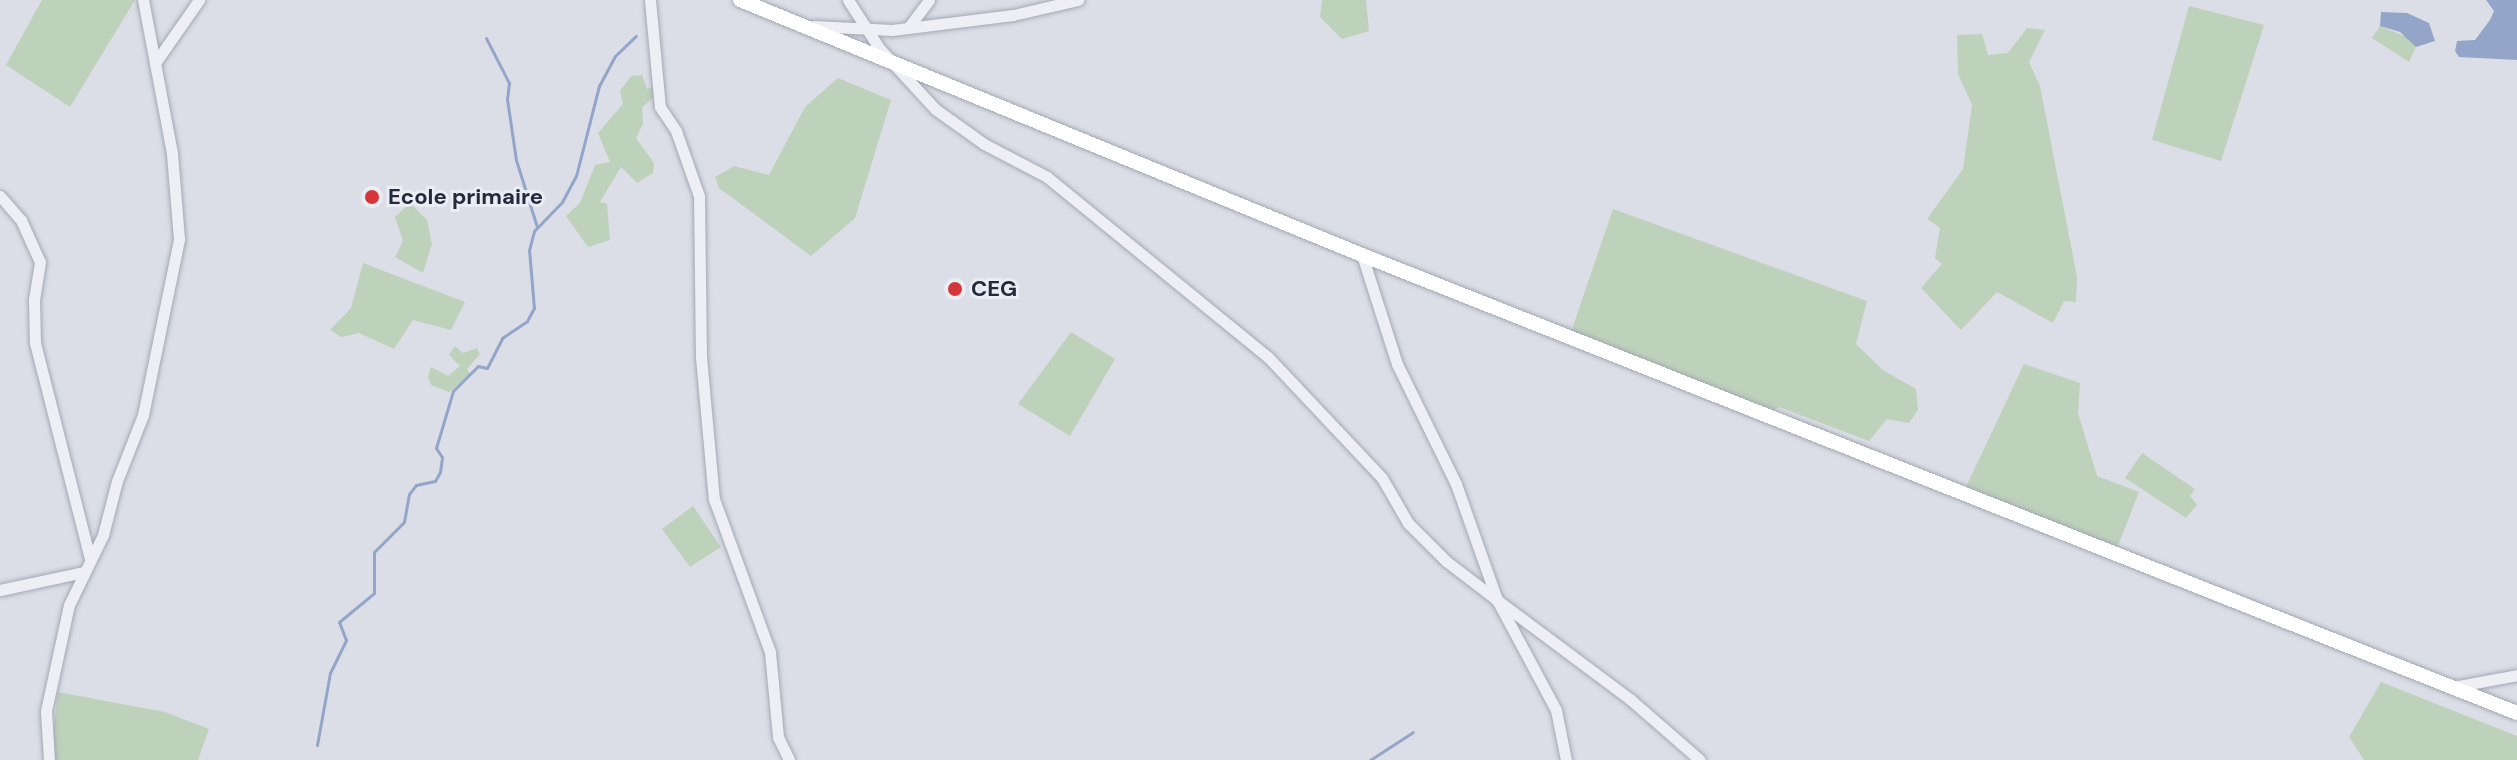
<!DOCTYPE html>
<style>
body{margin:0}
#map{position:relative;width:2517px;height:760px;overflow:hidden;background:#dbdee6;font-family:"DM Sans",sans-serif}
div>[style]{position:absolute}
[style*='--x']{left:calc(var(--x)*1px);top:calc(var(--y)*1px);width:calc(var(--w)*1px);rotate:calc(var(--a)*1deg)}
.green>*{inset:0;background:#bed1bb}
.water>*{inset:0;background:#93a6c9}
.stream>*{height:3px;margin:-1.5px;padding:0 1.5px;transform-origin:1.5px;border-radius:1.5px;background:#93a6c9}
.roads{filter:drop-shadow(0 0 2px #a4a8b3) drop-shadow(0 0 2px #a4a8b3)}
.minor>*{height:11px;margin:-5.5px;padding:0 5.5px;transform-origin:5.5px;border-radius:5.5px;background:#edeff4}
.major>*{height:14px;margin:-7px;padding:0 7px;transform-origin:7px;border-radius:7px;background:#fff}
.dots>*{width:22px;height:22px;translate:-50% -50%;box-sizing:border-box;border:4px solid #eaedf4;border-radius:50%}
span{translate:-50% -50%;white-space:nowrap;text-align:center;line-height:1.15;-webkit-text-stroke:6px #eaedf4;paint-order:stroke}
.poi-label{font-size:22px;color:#242a3d;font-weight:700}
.left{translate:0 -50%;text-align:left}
</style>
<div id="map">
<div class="green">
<div style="clip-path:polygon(42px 0,135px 0,70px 107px,6px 65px)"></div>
<div style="clip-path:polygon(1322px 0,1366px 0,1369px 31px,1342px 39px,1320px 17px)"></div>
<div style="clip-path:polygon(2189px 6px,2264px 25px,2221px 161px,2152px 140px)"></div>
<div style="clip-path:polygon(2380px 26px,2411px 39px,2416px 47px,2409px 62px,2372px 38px)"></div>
<div style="clip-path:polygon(2027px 28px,2045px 30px,2029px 62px,2040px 86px,2077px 277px,2076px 302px,2064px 301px,2053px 323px,1997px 292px,1961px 330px,1921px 288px,1942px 264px,1935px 258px,1940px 228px,1927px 219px,1963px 169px,1972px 105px,1958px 74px,1957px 35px,1982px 34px,1988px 55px,2008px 53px)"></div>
<div style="clip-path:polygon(642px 75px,647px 89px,655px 85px,656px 96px,642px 107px,643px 124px,636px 138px,654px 163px,653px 173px,637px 183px,621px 167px,600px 202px,607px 204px,610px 240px,588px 247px,566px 216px,580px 203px,595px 165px,610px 162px,598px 133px,623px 104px,620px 91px,631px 76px)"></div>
<div style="clip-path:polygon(838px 78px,891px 100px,855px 218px,811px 256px,719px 188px,715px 177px,734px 166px,769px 175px,805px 107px)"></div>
<div style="clip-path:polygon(410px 203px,427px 220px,432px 244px,423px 273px,395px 257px,403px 241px,395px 217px)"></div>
<div style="clip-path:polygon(1613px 209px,1867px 301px,1856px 344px,1883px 370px,1916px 389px,1918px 410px,1909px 423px,1887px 419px,1869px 441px,1779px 407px,1768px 414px,1569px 338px)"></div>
<div style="clip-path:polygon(363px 263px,465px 302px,451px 330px,413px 320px,394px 349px,359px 333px,341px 337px,330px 330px,351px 308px)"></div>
<div style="clip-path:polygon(1071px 332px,1115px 359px,1070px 436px,1018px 404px)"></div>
<div style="clip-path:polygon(455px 346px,463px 353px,477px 348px,480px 354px,467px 369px,471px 375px,449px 392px,431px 385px,428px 377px,431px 367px,448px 376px,460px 366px,449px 355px)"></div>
<div style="clip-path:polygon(2024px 364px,2080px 383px,2078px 413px,2097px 476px,2139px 492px,2116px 551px,1964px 491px)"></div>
<div style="clip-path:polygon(2142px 453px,2195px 489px,2190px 496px,2197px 505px,2186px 518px,2125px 478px)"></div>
<div style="clip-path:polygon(693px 506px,721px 547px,690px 567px,662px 529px)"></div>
<div style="clip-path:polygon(2381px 682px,2517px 736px,2517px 760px,2364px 760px,2349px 737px)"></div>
<div style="clip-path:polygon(58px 692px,165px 712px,209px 729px,198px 760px,50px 760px)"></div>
</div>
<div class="water">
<div style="clip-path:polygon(2486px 0,2517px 0,2517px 60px,2459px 57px,2455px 51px,2457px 41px,2475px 40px,2490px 20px,2494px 11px)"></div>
<div style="clip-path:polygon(2381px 12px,2407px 13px,2429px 23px,2435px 41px,2416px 47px,2400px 32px,2380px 26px)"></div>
</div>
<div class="stream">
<div style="--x:486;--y:38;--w:51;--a:62.9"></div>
<div style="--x:509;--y:83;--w:16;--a:97"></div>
<div style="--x:507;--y:99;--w:62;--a:81.6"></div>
<div style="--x:516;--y:160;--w:70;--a:72.6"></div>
<div style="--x:317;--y:745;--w:73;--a:-79.8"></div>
<div style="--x:330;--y:673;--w:37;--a:-64"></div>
<div style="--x:346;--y:640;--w:19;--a:-111"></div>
<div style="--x:339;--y:622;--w:45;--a:-39.6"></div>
<div style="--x:374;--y:593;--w:41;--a:-90"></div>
<div style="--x:374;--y:552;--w:42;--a:-45"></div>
<div style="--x:404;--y:522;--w:28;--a:-80"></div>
<div style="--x:409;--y:494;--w:11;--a:-52"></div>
<div style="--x:416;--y:485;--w:19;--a:-12"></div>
<div style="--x:435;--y:481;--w:10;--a:-61"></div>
<div style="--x:440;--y:472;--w:15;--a:-82"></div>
<div style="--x:442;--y:457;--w:11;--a:-124"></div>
<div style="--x:436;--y:448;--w:59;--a:-73.4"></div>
<div style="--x:453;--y:391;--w:35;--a:-45"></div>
<div style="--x:478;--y:366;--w:9;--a:13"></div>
<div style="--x:487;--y:368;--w:34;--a:-63"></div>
<div style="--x:502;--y:338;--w:30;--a:-34"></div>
<div style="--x:527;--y:321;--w:15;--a:-62"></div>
<div style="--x:534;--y:308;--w:58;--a:-94.9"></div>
<div style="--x:529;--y:250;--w:20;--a:-75"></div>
<div style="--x:534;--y:231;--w:40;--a:-46"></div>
<div style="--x:562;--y:202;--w:30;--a:-62"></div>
<div style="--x:576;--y:176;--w:93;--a:-75.7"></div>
<div style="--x:599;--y:86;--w:34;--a:-62"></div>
<div style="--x:615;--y:56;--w:29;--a:-44"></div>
<div style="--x:1370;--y:760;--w:51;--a:-33.1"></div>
</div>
<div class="roads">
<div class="minor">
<div style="--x:650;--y:0;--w:107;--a:84.7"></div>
<div style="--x:660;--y:107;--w:29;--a:56"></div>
<div style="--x:676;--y:131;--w:69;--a:70.5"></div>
<div style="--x:699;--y:196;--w:161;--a:89.3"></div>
<div style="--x:701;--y:357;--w:143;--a:84.8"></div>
<div style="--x:714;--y:499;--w:163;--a:69.9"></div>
<div style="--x:770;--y:652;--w:85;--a:84.6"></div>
<div style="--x:778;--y:737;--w:25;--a:64"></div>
<div style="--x:848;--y:0;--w:57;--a:57.1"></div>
<div style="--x:879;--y:48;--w:83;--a:47.4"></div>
<div style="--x:935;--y:109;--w:60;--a:35.5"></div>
<div style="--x:984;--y:144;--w:71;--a:27.6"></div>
<div style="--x:1047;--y:177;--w:285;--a:39.2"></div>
<div style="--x:1268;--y:357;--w:166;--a:46.7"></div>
<div style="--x:1382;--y:478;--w:52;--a:60"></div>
<div style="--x:1408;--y:523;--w:54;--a:45"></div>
<div style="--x:1446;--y:561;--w:64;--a:37.4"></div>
<div style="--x:1497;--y:600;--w:125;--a:61.8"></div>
<div style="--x:1556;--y:710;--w:51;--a:78.7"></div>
<div style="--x:814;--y:26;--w:78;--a:2.9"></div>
<div style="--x:892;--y:30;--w:122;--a:-7.1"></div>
<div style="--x:1013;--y:15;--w:67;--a:-13"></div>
<div style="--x:908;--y:28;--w:35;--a:-53"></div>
<div style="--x:155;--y:63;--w:77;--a:-55.1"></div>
<div style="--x:0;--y:196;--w:32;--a:49"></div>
<div style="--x:21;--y:220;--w:46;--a:65.7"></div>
<div style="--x:40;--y:262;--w:37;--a:99"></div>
<div style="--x:34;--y:299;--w:44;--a:88.7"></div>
<div style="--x:35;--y:343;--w:223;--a:75.7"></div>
<div style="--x:1362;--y:255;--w:114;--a:72.2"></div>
<div style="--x:1397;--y:364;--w:134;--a:63.8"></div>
<div style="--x:1456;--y:484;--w:123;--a:70.5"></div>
<div style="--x:1497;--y:600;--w:167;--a:36.7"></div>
<div style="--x:1631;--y:700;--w:91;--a:41"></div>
<div style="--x:0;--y:590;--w:85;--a:-12.2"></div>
<div style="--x:2453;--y:687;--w:65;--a:-10.6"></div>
<div style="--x:49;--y:760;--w:49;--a:-93.5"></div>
<div style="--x:46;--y:711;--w:108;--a:-77.8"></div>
<div style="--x:69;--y:605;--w:78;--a:-64.1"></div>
<div style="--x:103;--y:535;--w:56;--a:-75.5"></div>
<div style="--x:117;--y:481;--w:71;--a:-68.5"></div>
<div style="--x:143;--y:415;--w:180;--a:-78.4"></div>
<div style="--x:179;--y:239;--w:86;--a:-94.7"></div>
<div style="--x:172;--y:153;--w:156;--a:-100.7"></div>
</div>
<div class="major">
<div style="--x:740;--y:0;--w:672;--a:22.29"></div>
<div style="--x:1362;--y:255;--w:1242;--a:21.63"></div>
</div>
</div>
<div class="dots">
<div style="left:372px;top:197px;background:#d43639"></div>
<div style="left:955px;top:289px;background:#d43639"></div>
</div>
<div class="poi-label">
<span class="left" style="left:388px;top:197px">Ecole primaire</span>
<span class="left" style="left:971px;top:289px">CEG</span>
</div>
</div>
